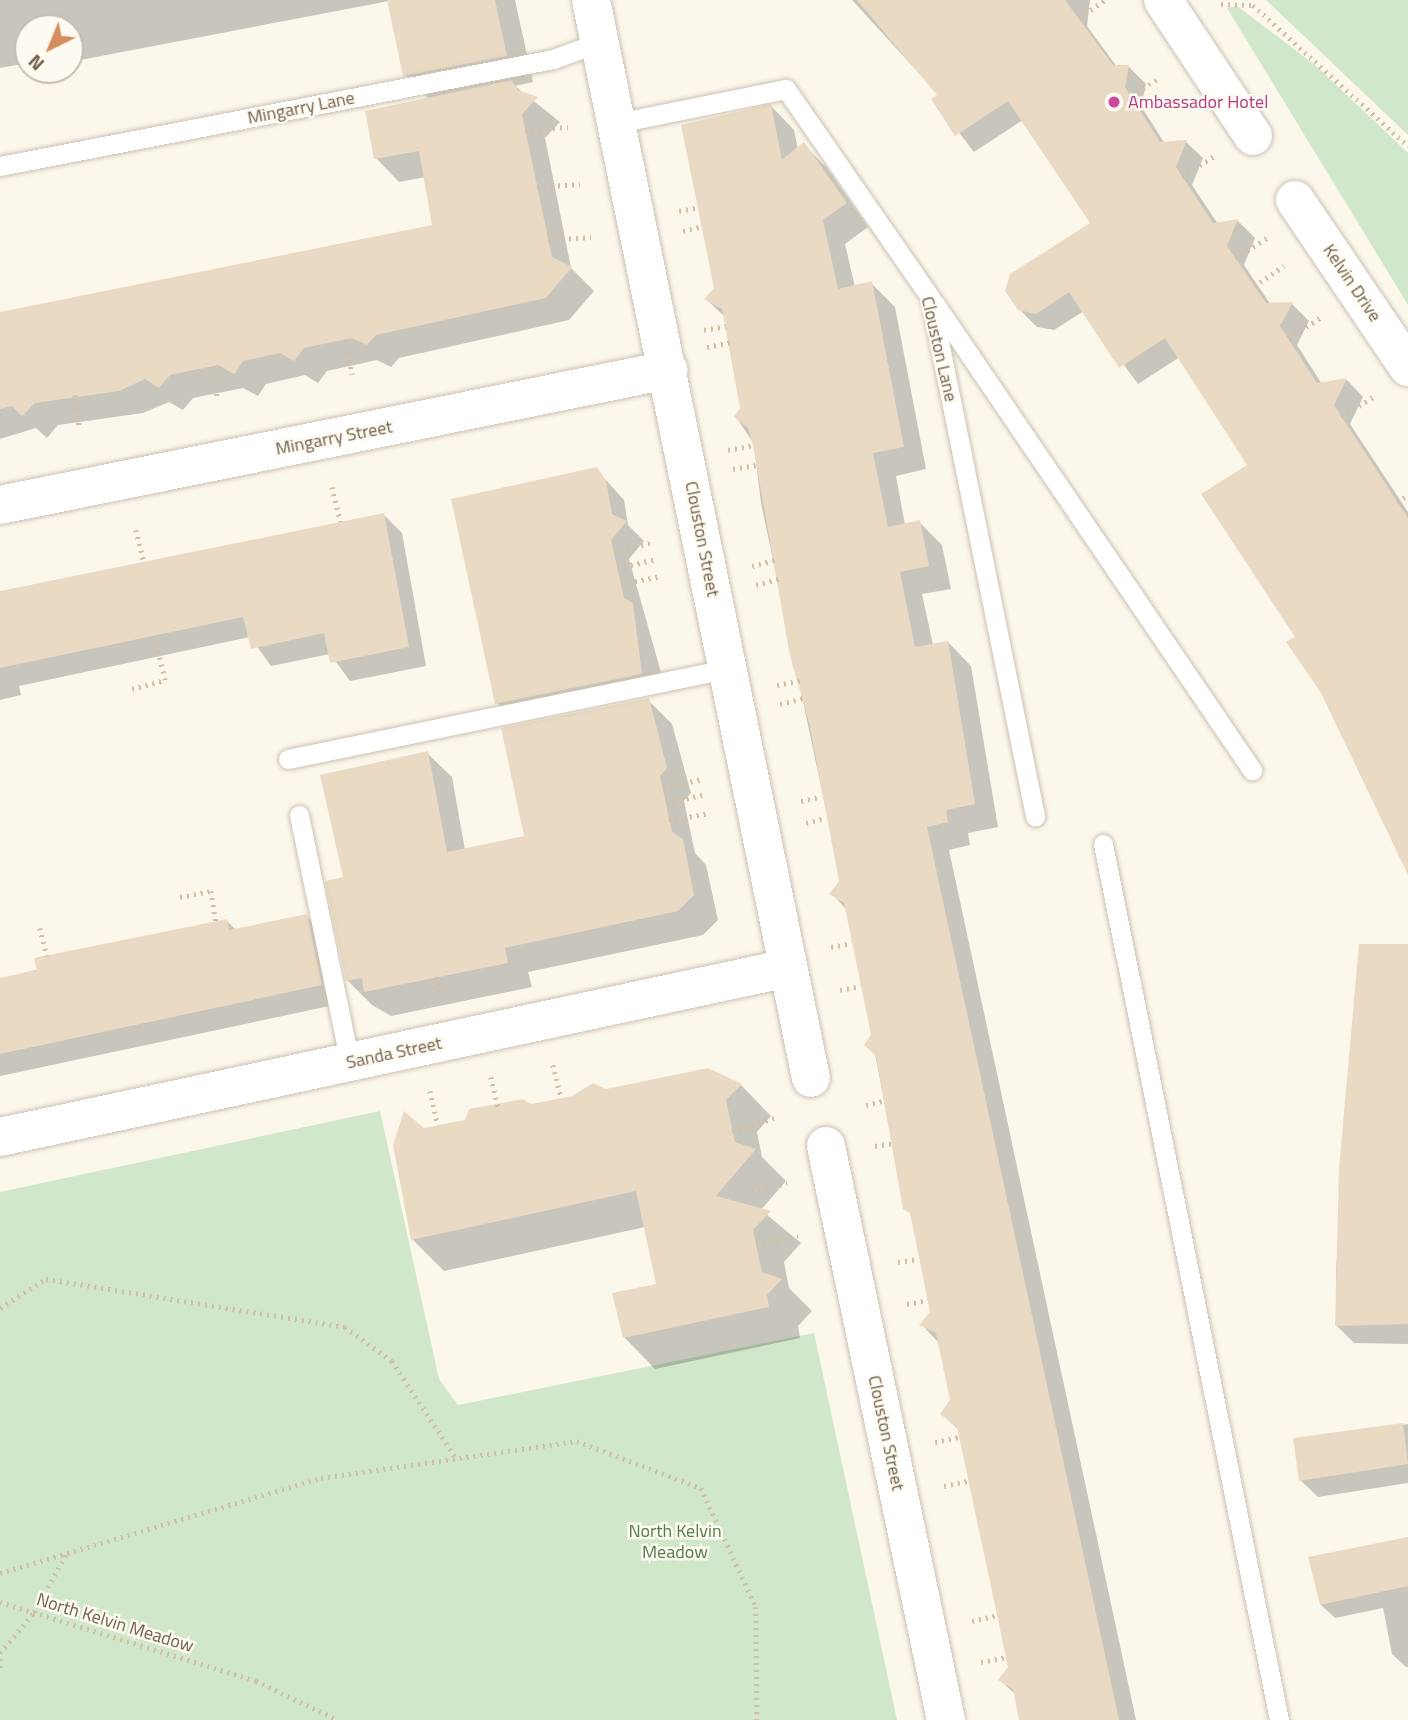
<!DOCTYPE html>
<style>
body{margin:0}
#map{position:relative;width:1408px;height:1720px;overflow:hidden;background:#fbf7eb;font-family:"Titillium Web",sans-serif}
div>[style]{position:absolute}
[style*='--x']{left:calc(var(--x)*1px);top:calc(var(--y)*1px);width:calc(var(--w)*1px);rotate:calc(var(--a)*1deg)}
.green>*{inset:0;background:#d1e7ca}
.shadow>*{inset:0;background:#0003}
.building>*{inset:0;background:#ebdac3}
.path>*{height:4.5px;margin-top:-2.25px;transform-origin:0;background:repeating-linear-gradient(90deg,#d2bfa8 0 2px,transparent 0 7px)}
.roads{filter:drop-shadow(0 0 2px #ccc1b1) drop-shadow(0 0 2px #ccc1b1)}
.lane>*{height:19px;margin:-9.5px;padding:0 9.5px;transform-origin:9.5px;border-radius:9.5px;background:#fff}
.street>*{height:38px;margin:-19px;padding:0 19px;transform-origin:19px;border-radius:19px;background:#fff}
.dots>*{width:19px;height:19px;translate:-50% -50%;box-sizing:border-box;border:4px solid #fdfaf1;border-radius:50%}
span{translate:-50% -50%;white-space:nowrap;text-align:center;line-height:1.15;-webkit-text-stroke:5px #fdfaf1;paint-order:stroke}
.hotel-label{font-size:18px;color:#b23c85}
.left{translate:0 -50%;text-align:left}
.street-label{font-size:18px;color:#736250}
.park-label{font-size:18px;color:#537d4d}
.north{position:absolute;left:14px;top:14px;width:70px;height:70px;box-sizing:border-box;background:#fdfaf1;border:2px solid #c6bdb1;border-radius:50%;rotate:223deg;font-size:19px;font-weight:700;line-height:28px;text-align:center;color:#736250}
.north::after{content:'';display:block;margin:auto;width:24px;height:32px;background:#d68c5e;clip-path:polygon(50% 0,100% 100%,50% 72%,0 100%)}
</style>
<div id="map">
<div class="green">
<div style="clip-path:polygon(1266px 0,1408px 0,1408px 135px)"></div>
<div style="clip-path:polygon(1237px 6px,1315px 65px,1408px 153px,1408px 305px,1227px 8px)"></div>
<div style="clip-path:polygon(380px 1111px,439px 1379px,458px 1405px,814px 1333px,897px 1720px,0 1720px,0 1192px)"></div>
</div>
<div class="shadow">
<div style="clip-path:polygon(0 0,515px 0,533px 82px,515px 86px,560px 122px,545px 138px,571px 268px,594px 291px,569px 320px,399px 358px,391px 367px,377px 360px,327px 371px,318px 383px,305px 375px,266px 384px,258px 396px,243px 388px,193px 398px,183px 410px,169px 402px,143px 413px,58px 425px,47px 438px,36px 428px,0 439px,0 315px,434px 226px,426px 177px,399px 182px,376px 158px,429px 99px,405px 75px,389px 1px,70px 62px,70px 28px,28px 28px,28px 63px,0 68px)"></div>
<div style="clip-path:polygon(852px 0,1090px 0,1087px 26px,1117px 67px,1129px 67px,1146px 84px,1141px 106px,1165px 144px,1186px 142px,1203px 158px,1192px 185px,1218px 224px,1238px 221px,1255px 238px,1244px 265px,1271px 305px,1292px 304px,1309px 321px,1297px 345px,1322px 384px,1347px 380px,1363px 397px,1350px 424px,1408px 512px,1408px 839px,1297px 637px,1250px 465px,1180px 357px,1138px 384px,1084px 311px,1054px 330px,1037px 327px,1019px 309px,1093px 223px,1023px 120px,974px 152px,933px 99px,939px 95px)"></div>
<div style="clip-path:polygon(771px 106px,794px 130px,798px 149px,804px 145px,827px 168px,868px 227px,845px 244px,855px 287px,871px 283px,895px 307px,926px 469px,896px 476px,905px 525px,919px 522px,942px 545px,951px 589px,922px 594px,933px 645px,948px 642px,971px 666px,998px 827px,968px 833px,970px 845px,949px 850px,1136px 1720px,1021px 1720px,1016px 1695px,1000px 1680px,1010px 1667px,960px 1431px,942px 1414px,951px 1400px,939px 1343px,922px 1325px,932px 1313px,912px 1215px,905px 1208px,847px 910px,831px 893px,841px 881px,761px 503px,754px 444px,736px 417px,742px 408px,726px 318px,706px 299px,716px 289px)"></div>
<div style="clip-path:polygon(596px 469px,624px 500px,628px 525px,644px 541px,629px 559px,662px 676px,515px 722px,497px 703px)"></div>
<div style="clip-path:polygon(383px 514px,402px 533px,426px 666px,350px 681px,330px 654px,271px 666px,250px 637px,19px 686px,21px 695px,0 700px,0 594px)"></div>
<div style="clip-path:polygon(648px 700px,672px 724px,691px 793px,684px 801px,695px 853px,706px 865px,718px 920px,703px 935px,528px 972px,532px 987px,391px 1016px,372px 1005px,347px 980px,345px 879px,427px 753px,452px 777px,465px 850px,526px 838px)"></div>
<div style="clip-path:polygon(306px 916px,325px 934px,339px 1004px,0 1076px,0 979px,227px 921px,237px 931px)"></div>
<div style="clip-path:polygon(1408px 945px,1408px 1344px,1354px 1343px,1337px 1326px,1336px 1270px,1361px 946px)"></div>
<div style="clip-path:polygon(741px 1085px,771px 1116px,757px 1132px,762px 1157px,786px 1181px,761px 1210px,801px 1243px,784px 1262px,789px 1288px,812px 1311px,798px 1326px,800px 1338px,655px 1369px,624px 1337px,658px 1285px,645px 1227px,444px 1271px,413px 1240px,394px 1145px,424px 1130px,605px 1091px)"></div>
<div style="clip-path:polygon(1408px 1424px,1408px 1483px,1318px 1497px,1300px 1480px,1295px 1439px)"></div>
<div style="clip-path:polygon(1408px 1539px,1408px 1667px,1406px 1667px,1392px 1654px,1383px 1608px,1335px 1618px,1321px 1605px)"></div>
</div>
<div class="building">
<div style="clip-path:polygon(387px 0,495px 0,507px 56px,403px 76px)"></div>
<div style="clip-path:polygon(857px 0,1065px 0,1113px 65px,1129px 65px,1125px 87px,1160px 142px,1187px 140px,1176px 167px,1213px 223px,1238px 219px,1227px 246px,1266px 303px,1293px 302px,1280px 326px,1317px 383px,1347px 378px,1334px 405px,1408px 518px,1408px 875px,1321px 693px,1286px 642px,1295px 637px,1201px 494px,1247px 465px,1165px 338px,1119px 368px,1069px 292px,1036px 314px,1018px 310px,1005px 291px,1010px 274px,1090px 223px,1008px 101px,955px 136px,931px 99px,937px 95px)"></div>
<div style="clip-path:polygon(511px 80px,518px 90px,538px 97px,522px 114px,552px 257px,572px 267px,546px 298px,376px 335px,367px 345px,352px 338px,304px 348px,294px 361px,280px 353px,243px 361px,234px 374px,218px 365px,170px 375px,159px 388px,145px 379px,119px 391px,35px 403px,22px 416px,12px 406px,0 409px,0 312px,432px 225px,419px 151px,374px 159px,365px 111px)"></div>
<div style="clip-path:polygon(771px 104px,782px 160px,804px 142px,847px 203px,823px 220px,838px 289px,872px 281px,878px 312px,904px 447px,873px 453px,888px 527px,920px 520px,929px 566px,900px 572px,915px 647px,948px 641px,975px 804px,946px 810px,948px 822px,927px 827px,1119px 1720px,1019px 1720px,1013px 1689px,998px 1680px,1008px 1667px,957px 1427px,940px 1414px,950px 1400px,936px 1333px,919px 1325px,930px 1312px,910px 1213px,903px 1209px,876px 1056px,864px 1045px,871px 1034px,844px 903px,829px 894px,839px 881px,809px 722px,790px 656px,753px 445px,748px 428px,734px 417px,740px 408px,722px 309px,704px 299px,714px 288px,681px 125px)"></div>
<div style="clip-path:polygon(597px 467px,606px 480px,612px 514px,627px 521px,611px 540px,624px 598px,633px 603px,642px 674px,495px 704px,451px 499px)"></div>
<div style="clip-path:polygon(384px 513px,409px 647px,330px 663px,324px 633px,251px 649px,243px 617px,0 668px,0 591px)"></div>
<div style="clip-path:polygon(649px 698px,667px 768px,660px 776px,672px 832px,683px 839px,694px 895px,678px 911px,505px 948px,508px 963px,364px 992px,362px 978px,346px 981px,325px 881px,343px 877px,320px 775px,428px 751px,447px 852px,524px 836px,501px 728px)"></div>
<div style="clip-path:polygon(307px 914px,322px 985px,0 1054px,0 978px,37px 970px,34px 958px,227px 919px,229px 930px)"></div>
<div style="clip-path:polygon(1359px 944px,1408px 944px,1408px 1324px,1335px 1326px,1339px 1169px)"></div>
<div style="clip-path:polygon(708px 1068px,742px 1084px,726px 1100px,735px 1142px,756px 1149px,716px 1196px,771px 1211px,753px 1230px,762px 1272px,782px 1279px,767px 1295px,769px 1307px,623px 1338px,612px 1293px,656px 1284px,636px 1191px,411px 1240px,393px 1145px,404px 1111px,424px 1128px,465px 1120px,469px 1109px,523px 1099px,531px 1104px,572px 1096px,593px 1083px,606px 1089px)"></div>
<div style="clip-path:polygon(1403px 1423px,1408px 1464px,1299px 1481px,1293px 1438px)"></div>
<div style="clip-path:polygon(1408px 1537px,1408px 1586px,1320px 1605px,1308px 1557px)"></div>
</div>
<div class="path">
<div style="--x:1221;--y:4;--w:32;--a:2"></div>
<div style="--x:1253;--y:5;--w:210;--a:42.3"></div>
<div style="--x:1079;--y:18;--w:32;--a:-35"></div>
<div style="--x:1131;--y:96;--w:33;--a:-33"></div>
<div style="--x:525;--y:130;--w:43;--a:-4"></div>
<div style="--x:1182;--y:177;--w:38;--a:-33"></div>
<div style="--x:537;--y:187;--w:43;--a:-4"></div>
<div style="--x:679;--y:211;--w:20;--a:-11"></div>
<div style="--x:683;--y:231;--w:21;--a:-14"></div>
<div style="--x:548;--y:240;--w:43;--a:-4"></div>
<div style="--x:1235;--y:258;--w:38;--a:-32"></div>
<div style="--x:1254;--y:286;--w:36;--a:-34"></div>
<div style="--x:704;--y:330;--w:22;--a:-10"></div>
<div style="--x:1288;--y:338;--w:38;--a:-32"></div>
<div style="--x:346;--y:339;--w:36;--a:80"></div>
<div style="--x:707;--y:347;--w:24;--a:-12"></div>
<div style="--x:213;--y:366;--w:35;--a:82"></div>
<div style="--x:75;--y:395;--w:34;--a:82"></div>
<div style="--x:1341;--y:417;--w:38;--a:-32"></div>
<div style="--x:728;--y:450;--w:25;--a:-11"></div>
<div style="--x:733;--y:469;--w:23;--a:-10"></div>
<div style="--x:332;--y:487;--w:36;--a:76"></div>
<div style="--x:1397;--y:502;--w:13;--a:-32"></div>
<div style="--x:136;--y:530;--w:33;--a:76"></div>
<div style="--x:614;--y:552;--w:41;--a:-14"></div>
<div style="--x:752;--y:566;--w:24;--a:-15"></div>
<div style="--x:617;--y:568;--w:41;--a:-12.7"></div>
<div style="--x:621;--y:584;--w:41;--a:-11.3"></div>
<div style="--x:756;--y:585;--w:24;--a:-15"></div>
<div style="--x:777;--y:685;--w:24;--a:-12"></div>
<div style="--x:132;--y:689;--w:34;--a:-15"></div>
<div style="--x:165;--y:680;--w:36;--a:-104"></div>
<div style="--x:780;--y:704;--w:25;--a:-14"></div>
<div style="--x:663;--y:787;--w:41;--a:-11.3"></div>
<div style="--x:801;--y:801;--w:19;--a:-12"></div>
<div style="--x:666;--y:803;--w:41;--a:-12.7"></div>
<div style="--x:669;--y:820;--w:42;--a:-9.7"></div>
<div style="--x:806;--y:823;--w:20;--a:-15"></div>
<div style="--x:180;--y:897;--w:32;--a:-11"></div>
<div style="--x:211;--y:891;--w:31;--a:81"></div>
<div style="--x:40;--y:928;--w:29;--a:76"></div>
<div style="--x:831;--y:947;--w:21;--a:-11"></div>
<div style="--x:436;--y:977;--w:19;--a:74"></div>
<div style="--x:840;--y:990;--w:21;--a:-11"></div>
<div style="--x:553;--y:1065;--w:34;--a:76"></div>
<div style="--x:491;--y:1077;--w:35;--a:77"></div>
<div style="--x:430;--y:1091;--w:35;--a:77"></div>
<div style="--x:866;--y:1105;--w:21;--a:-14"></div>
<div style="--x:732;--y:1131;--w:44;--a:-17.2"></div>
<div style="--x:875;--y:1146;--w:19;--a:-9"></div>
<div style="--x:745;--y:1192;--w:43;--a:-12.1"></div>
<div style="--x:756;--y:1245;--w:43;--a:-12.1"></div>
<div style="--x:898;--y:1262;--w:21;--a:-8"></div>
<div style="--x:907;--y:1304;--w:21;--a:-11"></div>
<div style="--x:0;--y:1308;--w:54;--a:-32.2"></div>
<div style="--x:46;--y:1279;--w:303;--a:9.1"></div>
<div style="--x:345;--y:1327;--w:58;--a:35.9"></div>
<div style="--x:392;--y:1361;--w:116;--a:56.6"></div>
<div style="--x:935;--y:1442;--w:25;--a:-12"></div>
<div style="--x:944;--y:1486;--w:25;--a:-12"></div>
<div style="--x:0;--y:1573;--w:335;--a:-16.5"></div>
<div style="--x:321;--y:1478;--w:259;--a:-8.2"></div>
<div style="--x:577;--y:1441;--w:133;--a:20.8"></div>
<div style="--x:701;--y:1488;--w:131;--a:65.2"></div>
<div style="--x:756;--y:1607;--w:113;--a:89.5"></div>
<div style="--x:0;--y:1602;--w:268;--a:17.1"></div>
<div style="--x:256;--y:1681;--w:91;--a:25.4"></div>
<div style="--x:972;--y:1621;--w:26;--a:-13"></div>
<div style="--x:981;--y:1662;--w:25;--a:-11"></div>
<div style="--x:0;--y:1668;--w:15;--a:-90"></div>
<div style="--x:0;--y:1653;--w:53;--a:-50.3"></div>
<div style="--x:34;--y:1612;--w:66;--a:-61.1"></div>
</div>
<div class="roads">
<div class="lane">
<div style="--x:617;--y:123;--w:172;--a:-11.4"></div>
<div style="--x:786;--y:89;--w:253;--a:55.3"></div>
<div style="--x:930;--y:297;--w:530;--a:78.56"></div>
<div style="--x:0;--y:166;--w:563;--a:-10.95"></div>
<div style="--x:553;--y:59;--w:50;--a:-19.9"></div>
<div style="--x:935;--y:304;--w:564;--a:55.77"></div>
<div style="--x:288;--y:759;--w:449;--a:-11.6"></div>
<div style="--x:299;--y:815;--w:253;--a:78.4"></div>
<div style="--x:1103;--y:844;--w:894;--a:78.64"></div>
</div>
<div class="street">
<div style="--x:591;--y:0;--w:1100;--a:78.47"></div>
<div style="--x:1163;--y:0;--w:163;--a:56.5"></div>
<div style="--x:1295;--y:200;--w:202;--a:55.9"></div>
<div style="--x:0;--y:505;--w:682;--a:-11.43"></div>
<div style="--x:0;--y:1137;--w:806;--a:-12.1"></div>
<div style="--x:826;--y:1146;--w:586;--a:78.19"></div>
</div>
</div>
<div class="dots">
<div style="left:1114px;top:102px;background:#d1479c"></div>
</div>
<div class="hotel-label">
<span class="left" style="left:1128px;top:102px">Ambassador Hotel</span>
</div>
<div class="street-label">
<span style="left:301px;top:108px;rotate:-11deg">Mingarry Lane</span>
<span style="left:1352px;top:283px;rotate:56deg">Kelvin Drive</span>
<span style="left:939px;top:349px;rotate:77deg">Clouston Lane</span>
<span style="left:334px;top:438px;rotate:-11deg">Mingarry Street</span>
<span style="left:702px;top:539px;rotate:79deg">Clouston Street</span>
<span style="left:394px;top:1053px;rotate:-12deg">Sanda Street</span>
<span style="left:886px;top:1433px;rotate:78deg">Clouston Street</span>
<span style="left:115px;top:1623px;rotate:17deg">North Kelvin Meadow</span>
</div>
<div class="park-label">
<span style="left:675px;top:1542px">North Kelvin<br>Meadow</span>
</div>
<div class="north">N</div>
</div>
